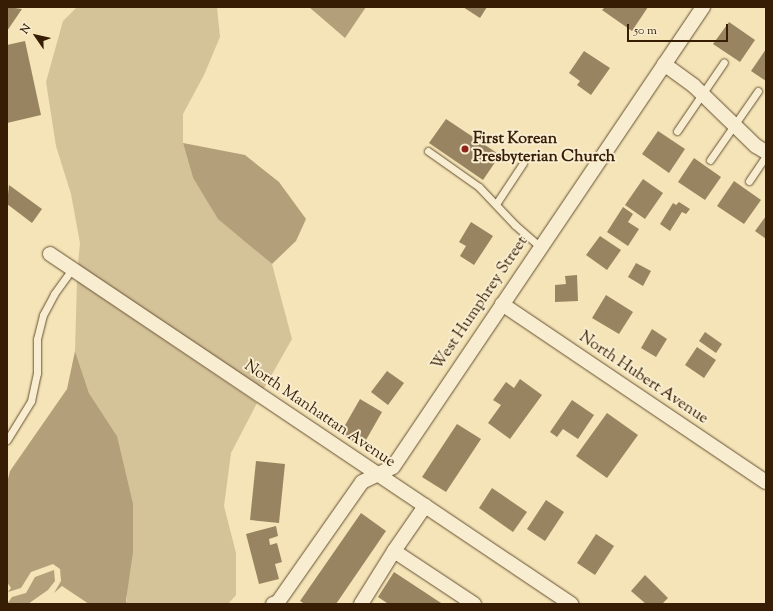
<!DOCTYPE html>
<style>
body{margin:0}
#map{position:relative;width:773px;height:611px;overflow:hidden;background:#f4e4b7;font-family:"Sorts Mill Goudy",serif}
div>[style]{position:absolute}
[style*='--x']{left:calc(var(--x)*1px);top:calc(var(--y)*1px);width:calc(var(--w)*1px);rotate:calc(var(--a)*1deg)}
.green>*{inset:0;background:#d4c299}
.water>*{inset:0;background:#b3a07a}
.building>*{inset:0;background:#998461}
.roads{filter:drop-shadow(0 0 1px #664f31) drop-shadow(0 0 1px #664f31)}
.lane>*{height:7px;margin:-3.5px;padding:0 3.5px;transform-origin:3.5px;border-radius:3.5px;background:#f8edd0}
.street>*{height:14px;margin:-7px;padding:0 7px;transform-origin:7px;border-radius:7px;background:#f8edd0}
.dots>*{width:11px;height:11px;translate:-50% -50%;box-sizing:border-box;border:2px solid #f8edd0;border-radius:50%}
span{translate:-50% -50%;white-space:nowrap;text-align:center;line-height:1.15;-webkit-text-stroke:4px #f8edd0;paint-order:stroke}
.poi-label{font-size:16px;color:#361d04;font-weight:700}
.left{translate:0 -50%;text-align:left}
.street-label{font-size:16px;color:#361d04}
.frame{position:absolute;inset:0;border:8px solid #361d04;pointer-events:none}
.north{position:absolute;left:16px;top:16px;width:40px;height:40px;-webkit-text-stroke:3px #f8edd0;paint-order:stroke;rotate:304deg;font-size:11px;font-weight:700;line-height:16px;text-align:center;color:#361d04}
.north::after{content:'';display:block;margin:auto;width:14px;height:18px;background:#361d04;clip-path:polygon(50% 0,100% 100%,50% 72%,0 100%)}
.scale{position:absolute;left:627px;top:24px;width:101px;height:18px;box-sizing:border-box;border:2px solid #361d04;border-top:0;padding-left:5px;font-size:12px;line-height:14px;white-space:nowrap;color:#361d04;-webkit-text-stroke:3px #f8edd0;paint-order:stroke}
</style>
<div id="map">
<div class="green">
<div style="clip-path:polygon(77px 7px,217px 7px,220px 37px,204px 75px,183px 114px,183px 143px,193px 178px,218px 218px,272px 264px,292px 339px,263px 390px,78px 265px,80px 243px,71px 194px,56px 146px,46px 82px,63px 21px)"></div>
<div style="clip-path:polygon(77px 281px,257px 403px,231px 453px,224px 506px,236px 553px,236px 595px,228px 604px,127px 604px,117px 436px,89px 393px,75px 351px)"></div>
</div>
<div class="water">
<div style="clip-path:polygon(309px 7px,366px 7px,345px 38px)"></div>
<div style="clip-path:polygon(183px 143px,245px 155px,279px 182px,306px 219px,296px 241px,272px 264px,218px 219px,193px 178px)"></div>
<div style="clip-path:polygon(75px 351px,89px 393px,117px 436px,133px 504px,133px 552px,126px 600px,127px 604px,89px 604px,62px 586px,54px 593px,61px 581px,60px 569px,53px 564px,31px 572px,21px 588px,8px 592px,11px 588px,7px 582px,7px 483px,10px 471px,67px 389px)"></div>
<div style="clip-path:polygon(54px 570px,55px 581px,48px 590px,28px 604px,7px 604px,12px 597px,26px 593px,35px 577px)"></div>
</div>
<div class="building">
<div style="clip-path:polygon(7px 7px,22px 9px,7px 31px)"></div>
<div style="clip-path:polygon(463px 7px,487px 7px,480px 18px)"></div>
<div style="clip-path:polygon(605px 7px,648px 7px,632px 31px,602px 10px)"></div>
<div style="clip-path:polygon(729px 22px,755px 40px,740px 62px,713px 44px)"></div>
<div style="clip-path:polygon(25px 41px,41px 115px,7px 123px,7px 45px)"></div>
<div style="clip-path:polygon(766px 49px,766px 81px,751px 71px)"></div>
<div style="clip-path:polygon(584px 51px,610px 68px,591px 95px,577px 85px,580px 81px,569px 73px)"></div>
<div style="clip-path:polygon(446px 119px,500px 155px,483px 180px,429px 143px)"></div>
<div style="clip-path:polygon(658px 131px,685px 149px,669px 173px,642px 154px)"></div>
<div style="clip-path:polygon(694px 158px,721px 177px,705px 200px,678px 182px)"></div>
<div style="clip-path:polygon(643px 179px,663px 193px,645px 219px,625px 205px)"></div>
<div style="clip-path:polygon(734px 181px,761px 200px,744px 224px,717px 206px)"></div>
<div style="clip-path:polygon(9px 185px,42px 209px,32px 223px,7px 204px)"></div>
<div style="clip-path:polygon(679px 202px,690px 209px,686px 214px,682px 212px,670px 231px,660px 224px,673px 203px,676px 205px)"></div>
<div style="clip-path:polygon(623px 207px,633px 214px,628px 222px,639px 229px,628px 246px,607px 232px)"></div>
<div style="clip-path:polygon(766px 216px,766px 239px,755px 231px)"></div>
<div style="clip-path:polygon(471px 222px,493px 236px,474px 265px,460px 256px,466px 246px,459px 242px)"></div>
<div style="clip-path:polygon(600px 236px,621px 250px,607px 270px,586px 255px)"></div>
<div style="clip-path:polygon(636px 263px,651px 271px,643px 286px,628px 277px)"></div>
<div style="clip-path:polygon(577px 275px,578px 301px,555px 302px,555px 285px,566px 284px,565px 276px)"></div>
<div style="clip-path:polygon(606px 295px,633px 312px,619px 334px,592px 318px)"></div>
<div style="clip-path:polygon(652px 329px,667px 339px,656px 357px,641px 348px)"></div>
<div style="clip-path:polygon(705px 332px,722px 344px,716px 353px,699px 341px)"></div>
<div style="clip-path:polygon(697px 347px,716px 360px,704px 378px,685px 365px)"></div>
<div style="clip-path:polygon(387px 371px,404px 383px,388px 405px,371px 392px)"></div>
<div style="clip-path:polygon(520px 379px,542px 395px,510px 439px,488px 423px,501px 405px,493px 400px,506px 382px,514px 388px)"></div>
<div style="clip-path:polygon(360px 399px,382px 412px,362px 447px,340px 434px)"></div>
<div style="clip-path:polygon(572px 400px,594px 415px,578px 439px,563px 429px,557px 437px,550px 432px)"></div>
<div style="clip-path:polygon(607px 413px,638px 435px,607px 478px,576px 456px)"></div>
<div style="clip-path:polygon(457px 424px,481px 439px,446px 492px,422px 477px)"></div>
<div style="clip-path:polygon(256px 461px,285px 464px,279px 523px,250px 520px)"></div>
<div style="clip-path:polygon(492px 488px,527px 512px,513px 532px,479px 508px)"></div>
<div style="clip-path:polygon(546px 500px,564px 512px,545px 541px,527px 529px)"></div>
<div style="clip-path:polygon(361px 513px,386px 531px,336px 604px,305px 604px,300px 601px)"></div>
<div style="clip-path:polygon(276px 526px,278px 536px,269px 539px,270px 545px,277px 543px,282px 562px,275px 564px,279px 579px,259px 584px,246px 534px)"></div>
<div style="clip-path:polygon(596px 534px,614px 546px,595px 575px,577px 563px)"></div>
<div style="clip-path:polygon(394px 572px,438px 601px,443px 604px,387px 603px,378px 597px)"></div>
<div style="clip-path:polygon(645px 575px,668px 598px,662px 604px,646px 604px,631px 591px)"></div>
</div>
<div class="roads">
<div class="lane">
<div style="--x:677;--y:131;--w:83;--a:-55.7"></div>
<div style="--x:428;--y:151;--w:62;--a:35.2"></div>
<div style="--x:479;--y:187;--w:52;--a:46.5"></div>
<div style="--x:515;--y:225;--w:33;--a:41"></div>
<div style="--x:710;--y:160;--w:84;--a:-55.2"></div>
<div style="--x:749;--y:181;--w:30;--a:-56"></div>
<div style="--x:496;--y:204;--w:49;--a:-56.6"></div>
<div style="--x:7;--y:440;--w:46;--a:-58.4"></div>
<div style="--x:31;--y:401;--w:29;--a:-78"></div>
<div style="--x:37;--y:373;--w:34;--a:-90"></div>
<div style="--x:37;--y:339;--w:25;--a:-76"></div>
<div style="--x:43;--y:315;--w:24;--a:-62"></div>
<div style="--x:54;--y:294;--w:31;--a:-54"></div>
</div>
<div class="street">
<div style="--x:664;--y:64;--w:37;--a:36"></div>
<div style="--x:694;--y:86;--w:86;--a:44.1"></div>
<div style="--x:756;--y:146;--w:12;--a:31"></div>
<div style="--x:50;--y:254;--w:628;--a:33.89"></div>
<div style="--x:502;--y:304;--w:318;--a:34"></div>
<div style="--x:394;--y:551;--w:96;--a:33.5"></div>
<div style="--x:273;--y:604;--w:5;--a:-22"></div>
<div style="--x:278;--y:602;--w:146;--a:-55"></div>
<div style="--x:362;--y:482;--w:34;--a:-26"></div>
<div style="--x:393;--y:467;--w:555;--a:-56.02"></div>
<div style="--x:361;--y:604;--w:62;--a:-58.1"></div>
<div style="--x:394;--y:551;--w:55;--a:-55.4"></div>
</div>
</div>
<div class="dots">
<div style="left:465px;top:149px;background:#8f2418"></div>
</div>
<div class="poi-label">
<span class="left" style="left:473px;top:149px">First Korean<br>Presbyterian Church</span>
</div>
<div class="street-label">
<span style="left:481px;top:304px;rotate:-56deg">West Humphrey Street</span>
<span style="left:643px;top:379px;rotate:34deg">North Hubert Avenue</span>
<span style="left:319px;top:415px;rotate:34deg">North Manhattan Avenue</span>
</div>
<div class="frame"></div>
<div class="north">N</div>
<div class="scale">50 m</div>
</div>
